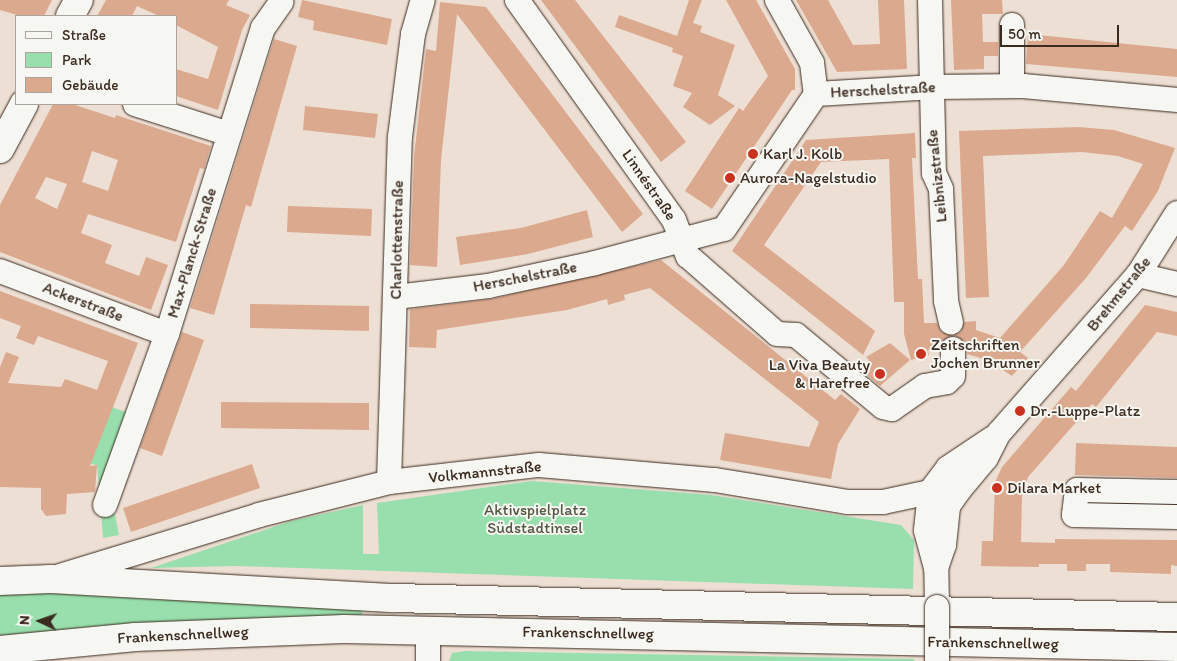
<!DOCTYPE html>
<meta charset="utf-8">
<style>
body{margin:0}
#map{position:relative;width:1177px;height:661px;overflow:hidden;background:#eedfd4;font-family:Itim,sans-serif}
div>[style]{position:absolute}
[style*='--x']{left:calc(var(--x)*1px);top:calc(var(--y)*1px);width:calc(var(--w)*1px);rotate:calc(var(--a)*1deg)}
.green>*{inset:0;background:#99dfad}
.building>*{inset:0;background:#dba98e}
.roads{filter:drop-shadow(0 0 1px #3b2a1e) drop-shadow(0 0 1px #3b2a1e)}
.minor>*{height:24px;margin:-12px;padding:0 12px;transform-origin:12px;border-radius:12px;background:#f6f6f2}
.major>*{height:28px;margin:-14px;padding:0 14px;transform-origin:14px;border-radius:14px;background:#f6f6f2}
.highway>*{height:28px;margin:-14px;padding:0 14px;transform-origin:14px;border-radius:14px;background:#f6f6f2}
.bridges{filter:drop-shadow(0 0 1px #3b2a1e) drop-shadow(0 0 1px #3b2a1e)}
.minor-bridge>*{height:24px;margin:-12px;padding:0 12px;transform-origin:12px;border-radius:12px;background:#f6f6f2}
.dots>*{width:14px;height:14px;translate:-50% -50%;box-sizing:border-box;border:2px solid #f6f6f2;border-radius:50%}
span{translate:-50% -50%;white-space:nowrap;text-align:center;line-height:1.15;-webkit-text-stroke:4px #f6f6f2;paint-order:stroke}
.street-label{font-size:16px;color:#3b2a1e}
.poi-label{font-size:16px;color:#3b2a1e}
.left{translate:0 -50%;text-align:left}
.right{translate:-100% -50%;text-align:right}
.park-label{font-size:16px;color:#525742}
.legend{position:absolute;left:15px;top:15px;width:162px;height:90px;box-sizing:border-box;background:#f6f6f2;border:1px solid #aba49d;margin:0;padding:6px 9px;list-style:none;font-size:15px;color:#3b2a1e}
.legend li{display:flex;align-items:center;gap:10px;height:25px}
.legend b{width:25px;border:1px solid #aba49d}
.north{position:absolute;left:15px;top:596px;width:50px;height:50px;-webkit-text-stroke:4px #f6f6f2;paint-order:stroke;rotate:273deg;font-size:14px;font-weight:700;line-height:20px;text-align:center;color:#3b2a1e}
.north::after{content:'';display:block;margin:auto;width:18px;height:22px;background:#3b2a1e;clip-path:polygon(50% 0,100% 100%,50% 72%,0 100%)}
.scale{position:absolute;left:1000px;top:25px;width:119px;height:22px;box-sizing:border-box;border:2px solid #3b2a1e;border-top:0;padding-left:6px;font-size:15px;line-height:18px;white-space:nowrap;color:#3b2a1e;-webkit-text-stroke:4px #f6f6f2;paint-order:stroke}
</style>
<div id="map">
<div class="green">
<div style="clip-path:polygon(112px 407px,128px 413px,114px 510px,119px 535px,103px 538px,97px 465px,90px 464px)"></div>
<div style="clip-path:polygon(532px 481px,711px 495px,901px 525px,914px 540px,913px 589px,237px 566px,151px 568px,291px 521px,363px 505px,363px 554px,379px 554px,377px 503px)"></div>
<div style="clip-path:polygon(0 590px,362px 607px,362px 620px,0 642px)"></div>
<div style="clip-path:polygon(465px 651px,914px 659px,914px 661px,449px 661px,452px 653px)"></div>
</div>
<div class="building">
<div style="clip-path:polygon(0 0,52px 0,44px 16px,21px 16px,0 10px)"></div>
<div style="clip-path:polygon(106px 0,229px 0,226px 5px,250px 15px,242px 30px,218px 110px,176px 96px,176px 69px,208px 79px,218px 47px,176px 25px,176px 16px,159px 16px,137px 6px,132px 16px,97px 16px)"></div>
<div style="clip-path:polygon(302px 0,392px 19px,387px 45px,313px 30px,314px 21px,298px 17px)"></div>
<div style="clip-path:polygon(541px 0,575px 0,686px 142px,661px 162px)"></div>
<div style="clip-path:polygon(689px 0,702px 0,693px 23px,702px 26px,700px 32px,735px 45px,718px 95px,735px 106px,710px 125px,683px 107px,692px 93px,673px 86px,683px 56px,672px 52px,673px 48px,615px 27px,619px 15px,677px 36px)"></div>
<div style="clip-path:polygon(726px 0,756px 0,795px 69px,795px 90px,792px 90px,712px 209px,685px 191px,739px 108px,743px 111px,768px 76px)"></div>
<div style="clip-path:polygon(796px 0,828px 0,853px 45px,880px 44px,878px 0,904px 0,907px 69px,837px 72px)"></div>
<div style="clip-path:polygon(951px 0,1002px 0,1003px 14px,982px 14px,983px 42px,998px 42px,998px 56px,984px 56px,984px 69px,954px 70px)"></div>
<div style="clip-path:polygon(440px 2px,486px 7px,643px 214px,622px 232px,457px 14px,441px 160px,437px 267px,410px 265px,414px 157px,426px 49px,436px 51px)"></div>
<div style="clip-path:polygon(1028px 34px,1177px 49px,1177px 77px,1026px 64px)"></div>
<div style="clip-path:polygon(274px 39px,297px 46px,251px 207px,246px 205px,214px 315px,190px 308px)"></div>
<div style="clip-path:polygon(evenodd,53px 104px,72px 104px,115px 118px,116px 115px,211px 146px,204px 169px,200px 168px,176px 242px,88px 214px,81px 233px,112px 245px,105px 263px,139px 276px,146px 257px,168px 265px,151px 310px,0 252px,0 205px,53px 104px,92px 151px,118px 160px,108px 191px,82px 182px,92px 151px,53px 104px,46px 177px,67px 184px,57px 209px,35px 198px,46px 177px)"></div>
<div style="clip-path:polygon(305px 106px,378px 114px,375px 138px,303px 130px)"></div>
<div style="clip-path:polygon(1079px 127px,1114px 130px,1175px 148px,1158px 191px,1132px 231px,1125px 226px,1086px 278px,1020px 352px,1028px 358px,1012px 376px,987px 360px,967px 354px,965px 342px,954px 335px,961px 332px,964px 322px,976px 321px,976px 330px,1000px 338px,1064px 265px,1100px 211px,1112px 218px,1143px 164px,1118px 156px,1082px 152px,983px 156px,989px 297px,966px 298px,959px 131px)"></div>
<div style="clip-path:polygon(915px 133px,916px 158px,912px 158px,918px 279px,922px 279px,924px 323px,937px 323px,941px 332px,952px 335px,941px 342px,939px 349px,928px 350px,929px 355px,911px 360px,904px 334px,904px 302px,894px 302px,889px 159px,821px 162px,764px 245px,875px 331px,863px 355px,732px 251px,806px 140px)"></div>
<div style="clip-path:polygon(288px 206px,372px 209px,371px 236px,287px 232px)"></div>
<div style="clip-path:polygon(587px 210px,593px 237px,528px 254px,460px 265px,456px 237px,521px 228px)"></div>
<div style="clip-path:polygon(661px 260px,835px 400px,841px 394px,860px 409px,838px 444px,831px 479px,720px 460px,725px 433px,809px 447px,819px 422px,650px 288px,624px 295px,625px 300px,608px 305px,607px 299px,567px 310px,437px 330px,436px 348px,409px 347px,410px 309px,491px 299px)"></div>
<div style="clip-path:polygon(0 291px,138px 343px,90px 466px,97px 465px,95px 492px,67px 494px,66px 514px,46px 516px,41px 509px,41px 488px,0 487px,0 367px,6px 352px,19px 357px,8px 383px,61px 387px,65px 379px,97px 390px,108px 361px,38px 336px,34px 345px,16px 338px,21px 326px,0 318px)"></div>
<div style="clip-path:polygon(250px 304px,369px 306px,369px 331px,250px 328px)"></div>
<div style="clip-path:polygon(1145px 305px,1177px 312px,1177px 336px,1157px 332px,1096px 407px,1092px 404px,1028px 477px,1022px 495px,1021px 542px,1055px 543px,1055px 539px,1177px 540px,1177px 566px,1171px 565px,1171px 574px,1110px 572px,1110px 564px,1086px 564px,1086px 571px,1067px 571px,1067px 564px,1039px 564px,1039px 567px,981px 566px,982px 541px,993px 541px,995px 482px,1002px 467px,1071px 387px,1076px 391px)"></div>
<div style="clip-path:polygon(182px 332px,204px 340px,162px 456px,140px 448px)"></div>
<div style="clip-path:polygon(890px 343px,910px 360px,880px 386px,862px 371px,869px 360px,866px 357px)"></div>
<div style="clip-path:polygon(221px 402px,369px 403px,369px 430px,221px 428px)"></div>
<div style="clip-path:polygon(1076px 443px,1177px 447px,1177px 478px,1075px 475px)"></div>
<div style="clip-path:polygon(252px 464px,260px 488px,131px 532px,123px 508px)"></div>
</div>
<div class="roads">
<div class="minor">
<div style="--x:517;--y:0;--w:270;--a:54.5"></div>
<div style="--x:674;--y:220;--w:39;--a:69"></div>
<div style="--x:688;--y:256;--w:118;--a:41.2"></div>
<div style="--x:777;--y:334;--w:19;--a:3"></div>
<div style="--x:796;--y:335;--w:113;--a:39.6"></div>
<div style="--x:883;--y:407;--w:9;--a:13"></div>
<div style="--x:892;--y:409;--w:40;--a:-34.9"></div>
<div style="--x:925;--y:386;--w:22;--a:-10"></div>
<div style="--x:947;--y:382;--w:8;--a:-45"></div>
<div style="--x:953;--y:376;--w:27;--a:-90"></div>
<div style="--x:777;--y:0;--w:72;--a:60.9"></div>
<div style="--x:812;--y:63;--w:31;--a:83"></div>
<div style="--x:930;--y:0;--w:173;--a:88.7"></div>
<div style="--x:934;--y:173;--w:17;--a:66"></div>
<div style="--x:941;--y:189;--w:112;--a:87.4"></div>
<div style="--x:946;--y:301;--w:22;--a:77"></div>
<div style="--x:1012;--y:86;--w:61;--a:-90"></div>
<div style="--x:135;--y:104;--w:99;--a:17.7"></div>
<div style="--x:0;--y:271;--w:178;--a:20.7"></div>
<div style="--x:1138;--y:275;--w:40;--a:13"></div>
<div style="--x:396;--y:297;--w:93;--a:-6.8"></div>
<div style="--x:488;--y:286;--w:109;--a:-12.1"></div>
<div style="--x:595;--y:263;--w:133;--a:-14.8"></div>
<div style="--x:724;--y:229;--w:163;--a:-55.7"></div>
<div style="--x:816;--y:94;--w:119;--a:-3.4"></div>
<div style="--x:935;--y:87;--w:88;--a:-0.7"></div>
<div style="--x:1023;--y:86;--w:155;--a:5.2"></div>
<div style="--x:389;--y:482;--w:345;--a:-88.2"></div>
<div style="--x:400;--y:137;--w:104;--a:-82.8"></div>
<div style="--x:413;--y:34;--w:35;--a:-74"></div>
<div style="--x:1177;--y:492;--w:100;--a:-178.9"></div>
<div style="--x:1077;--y:490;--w:25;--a:97"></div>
<div style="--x:1074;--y:515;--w:103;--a:1.1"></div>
<div style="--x:105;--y:505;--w:182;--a:-70.1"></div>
<div style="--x:167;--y:334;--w:321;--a:-72.6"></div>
<div style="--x:263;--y:28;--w:32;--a:-55"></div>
<div style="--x:936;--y:568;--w:24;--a:-71"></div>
<div style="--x:944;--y:545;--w:39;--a:-84"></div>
<div style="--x:948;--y:506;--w:21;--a:-55"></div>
<div style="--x:960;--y:489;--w:40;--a:-50"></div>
<div style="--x:986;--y:458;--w:28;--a:-63"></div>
<div style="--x:999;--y:433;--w:210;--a:-48.7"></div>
<div style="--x:1138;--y:275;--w:73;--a:-57.8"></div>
<div style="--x:60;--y:576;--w:208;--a:-17"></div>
<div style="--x:259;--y:515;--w:134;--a:-14.2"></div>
<div style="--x:389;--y:482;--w:151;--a:-6.5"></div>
<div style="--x:539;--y:465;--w:177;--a:4.9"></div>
<div style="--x:715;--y:480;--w:135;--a:9.4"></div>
<div style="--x:848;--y:502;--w:35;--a:0"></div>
<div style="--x:883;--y:502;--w:48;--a:-12"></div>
<div style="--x:937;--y:607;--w:39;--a:-91"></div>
<div style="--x:936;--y:568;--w:39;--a:-105"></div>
<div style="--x:926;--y:530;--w:38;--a:-84"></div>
<div style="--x:930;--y:492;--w:30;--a:-53"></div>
<div style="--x:948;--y:468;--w:54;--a:-33.7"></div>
<div style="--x:428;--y:661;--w:32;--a:-90"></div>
</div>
<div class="major">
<div style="--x:70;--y:16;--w:18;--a:-61"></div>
<div style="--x:0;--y:149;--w:51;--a:-61.9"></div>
<div style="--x:0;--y:581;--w:51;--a:-2.2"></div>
</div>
<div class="highway">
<div style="--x:51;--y:579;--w:344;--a:3.2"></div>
<div style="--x:394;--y:598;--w:783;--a:1.39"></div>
<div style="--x:0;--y:650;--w:136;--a:-5.5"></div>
<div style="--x:135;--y:637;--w:209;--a:-2.2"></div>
<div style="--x:344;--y:629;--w:833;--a:1.24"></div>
</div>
</div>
<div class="bridges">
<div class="minor-bridge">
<div style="--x:937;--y:607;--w:54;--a:90"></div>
</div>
</div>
<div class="dots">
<div style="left:753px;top:154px;background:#c8321e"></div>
<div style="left:730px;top:178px;background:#c8321e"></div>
<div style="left:921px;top:354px;background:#c8321e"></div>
<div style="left:880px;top:374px;background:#c8321e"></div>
<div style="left:1020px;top:411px;background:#c8321e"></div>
<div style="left:997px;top:488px;background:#c8321e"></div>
</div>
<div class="street-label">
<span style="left:883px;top:90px;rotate:-3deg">Herschelstraße</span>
<span style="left:937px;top:176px;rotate:-96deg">Leibnizstraße</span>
<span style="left:649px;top:185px;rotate:55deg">Linnéstraße</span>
<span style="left:397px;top:240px;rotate:-89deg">Charlottenstraße</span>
<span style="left:192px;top:253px;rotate:-73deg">Max-Planck-Straße</span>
<span style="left:525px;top:277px;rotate:-11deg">Herschelstraße</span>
<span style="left:1119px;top:294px;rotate:-51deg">Brehmstraße</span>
<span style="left:83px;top:302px;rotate:21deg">Ackerstraße</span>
<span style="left:485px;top:472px;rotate:-6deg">Volkmannstraße</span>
<span style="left:588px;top:633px;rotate:1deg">Frankenschnellweg</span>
<span style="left:183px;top:635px;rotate:-3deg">Frankenschnellweg</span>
<span style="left:993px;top:643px;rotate:1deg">Frankenschnellweg</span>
</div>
<div class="poi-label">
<span class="left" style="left:763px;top:154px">Karl J. Kolb</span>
<span class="left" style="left:740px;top:178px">Aurora-Nagelstudio</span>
<span class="left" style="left:931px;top:354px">Zeitschriften<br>Jochen Brunner</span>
<span class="right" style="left:870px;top:374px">La Viva Beauty<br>&amp; Harefree</span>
<span class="left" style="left:1030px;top:411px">Dr.-Luppe-Platz</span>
<span class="left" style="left:1007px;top:488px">Dilara Market</span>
</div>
<div class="park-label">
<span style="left:535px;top:519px">Aktivspielplatz<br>Südstadtinsel</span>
</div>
<ul class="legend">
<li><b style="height:6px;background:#f6f6f2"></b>Straße</li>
<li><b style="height:14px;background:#99dfad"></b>Park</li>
<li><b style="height:14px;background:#dba98e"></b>Gebäude</li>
</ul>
<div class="north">N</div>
<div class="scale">50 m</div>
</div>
